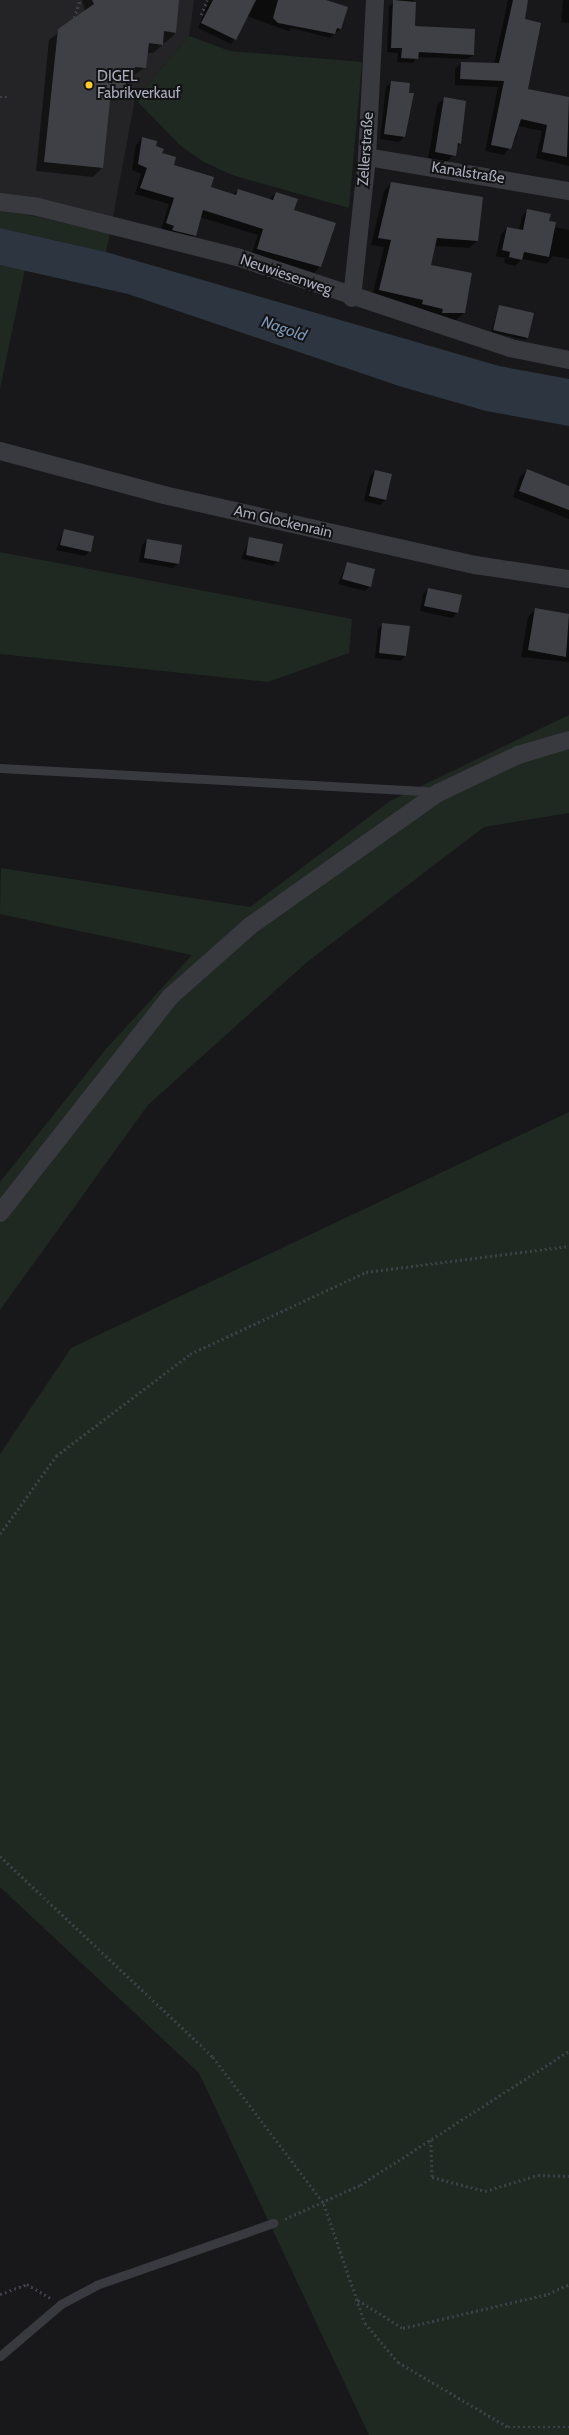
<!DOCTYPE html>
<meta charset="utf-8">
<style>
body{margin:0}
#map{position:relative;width:569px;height:2435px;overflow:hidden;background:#18181a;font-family:Cabin,sans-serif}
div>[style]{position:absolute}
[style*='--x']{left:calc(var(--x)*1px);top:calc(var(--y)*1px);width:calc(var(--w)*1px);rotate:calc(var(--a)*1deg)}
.built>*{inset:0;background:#242427}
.green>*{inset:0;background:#1f2921}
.water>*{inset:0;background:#2d3540}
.shadow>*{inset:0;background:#0007}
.building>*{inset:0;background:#3f4045}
.path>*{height:2.5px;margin-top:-1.25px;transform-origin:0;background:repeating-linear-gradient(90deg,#3e4047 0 2px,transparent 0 5px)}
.lane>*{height:9px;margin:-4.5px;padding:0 4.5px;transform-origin:4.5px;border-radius:4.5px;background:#393940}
.street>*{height:18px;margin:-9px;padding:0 9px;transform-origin:9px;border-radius:9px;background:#393940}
.dots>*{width:11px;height:11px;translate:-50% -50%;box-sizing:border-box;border:2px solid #131315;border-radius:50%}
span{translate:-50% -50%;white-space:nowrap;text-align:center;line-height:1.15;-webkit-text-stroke:4px #131315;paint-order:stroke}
.poi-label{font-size:15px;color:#a9adbb}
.left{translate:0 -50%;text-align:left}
.street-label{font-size:15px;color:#a9adbb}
.water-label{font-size:16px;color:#7e98b8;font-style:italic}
</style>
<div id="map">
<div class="built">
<div style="clip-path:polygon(0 0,194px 0,189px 36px,135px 99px,110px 233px,0 209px)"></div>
</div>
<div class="green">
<div style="clip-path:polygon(189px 36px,230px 51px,362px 62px,349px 208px,232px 175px,204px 162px,181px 146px,135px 99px)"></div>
<div style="clip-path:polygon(0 209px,110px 233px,106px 252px,0 228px)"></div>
<div style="clip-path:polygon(0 265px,25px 269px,0 389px)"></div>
<div style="clip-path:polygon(0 552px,352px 619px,349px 653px,268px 682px,0 654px)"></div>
<div style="clip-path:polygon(569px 715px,569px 813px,484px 827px,307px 962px,148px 1105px,0 1310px,0 1182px,106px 1049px,192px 955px,0 914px,1px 868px,250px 907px,390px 801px)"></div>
<div style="clip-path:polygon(569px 1112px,569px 2435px,369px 2435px,199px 2073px,0 1887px,0 1454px,71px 1348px)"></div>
</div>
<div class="water">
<div style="clip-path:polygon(0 228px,106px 252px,499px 366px,569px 379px,569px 426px,486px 411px,402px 387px,128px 294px,0 265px)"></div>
</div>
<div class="shadow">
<div style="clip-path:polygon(82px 0,178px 0,175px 34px,153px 53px,147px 53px,145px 67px,133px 76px,115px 101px,109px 100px,102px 168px,93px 177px,36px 171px,49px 40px,85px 12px)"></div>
<div style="clip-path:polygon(209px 0,318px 0,340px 29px,330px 38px,292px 28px,288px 31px,247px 16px,231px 44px,198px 28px)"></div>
<div style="clip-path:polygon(398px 0,414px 0,414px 27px,473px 55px,468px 59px,417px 57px,413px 63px,397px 62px,398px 53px,387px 52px,389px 6px)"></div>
<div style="clip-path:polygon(508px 0,527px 0,524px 20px,526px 89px,569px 98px,569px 166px,536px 158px,542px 131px,518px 126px,516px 138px,504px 155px,485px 151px,498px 87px,455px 85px,455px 69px,461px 63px,494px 64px)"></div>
<div style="clip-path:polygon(563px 0,569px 0,569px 23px,561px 22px)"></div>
<div style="clip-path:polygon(391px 82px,409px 84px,404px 137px,399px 142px,380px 139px,386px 87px)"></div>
<div style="clip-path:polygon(445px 98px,460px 143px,447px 163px,428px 159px,437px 105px)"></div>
<div style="clip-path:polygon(142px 138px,173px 165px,209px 187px,233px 195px,238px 190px,270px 199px,276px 193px,293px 210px,320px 266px,314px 273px,251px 255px,258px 235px,200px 217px,195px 235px,188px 241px,161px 229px,169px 204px,135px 194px,141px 174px,132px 170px,136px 145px)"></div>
<div style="clip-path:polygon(391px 183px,482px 198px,477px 241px,469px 248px,434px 246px,430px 266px,464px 313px,456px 320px,435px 320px,415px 312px,416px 307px,372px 297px,384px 247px,371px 245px,384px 191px)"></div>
<div style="clip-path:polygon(528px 210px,554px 227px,569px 230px,569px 259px,553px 256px,547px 264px,522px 259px,515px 266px,504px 263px,505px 258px,496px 256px,501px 234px,507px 228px,519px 230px,522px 216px)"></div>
<div style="clip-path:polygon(499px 306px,527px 338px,525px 340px,491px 332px)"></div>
<div style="clip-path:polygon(527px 470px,569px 487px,569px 519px,513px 497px,520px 477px)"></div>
<div style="clip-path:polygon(375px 471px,385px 500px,380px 505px,364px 501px,370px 476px)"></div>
<div style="clip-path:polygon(64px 530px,90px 551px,85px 556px,56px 550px)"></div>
<div style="clip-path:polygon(250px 538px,278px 561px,273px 566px,241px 559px)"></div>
<div style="clip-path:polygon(147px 540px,178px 564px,173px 568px,139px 562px,142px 545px)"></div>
<div style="clip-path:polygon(347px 563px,370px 586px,365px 591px,338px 584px)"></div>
<div style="clip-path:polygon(428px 589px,461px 595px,457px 613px,452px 618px,420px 611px,423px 594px)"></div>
<div style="clip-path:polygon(536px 609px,569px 615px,569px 662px,521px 657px,528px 617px)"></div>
<div style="clip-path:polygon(383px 624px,405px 656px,401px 661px,375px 658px,378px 629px)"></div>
</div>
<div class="building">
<div style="clip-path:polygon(92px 0,179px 0,176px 33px,164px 31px,163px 45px,149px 43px,146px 68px,135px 67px,134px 80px,126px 79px,125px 92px,111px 91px,103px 168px,44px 162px,58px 29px,94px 4px)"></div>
<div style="clip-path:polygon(213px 0,256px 0,236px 40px,201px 23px)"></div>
<div style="clip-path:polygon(278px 0,326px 0,348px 7px,341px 29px,337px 28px,335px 34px,278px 23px,273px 18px)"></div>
<div style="clip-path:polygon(393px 0,416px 2px,415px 26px,475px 29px,474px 55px,419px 52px,418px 59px,401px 58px,402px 48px,391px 48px)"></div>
<div style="clip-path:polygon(513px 0,528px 0,525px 19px,541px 23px,528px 89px,569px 97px,567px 157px,542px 152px,547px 125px,521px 119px,511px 149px,491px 145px,504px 81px,460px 79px,461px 62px,499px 63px)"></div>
<div style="clip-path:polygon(391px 81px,410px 83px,409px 93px,414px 93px,405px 137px,384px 134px)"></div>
<div style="clip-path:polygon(444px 97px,466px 101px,461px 144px,458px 143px,456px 156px,435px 152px)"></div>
<div style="clip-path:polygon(142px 137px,157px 141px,156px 146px,164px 149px,162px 153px,176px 157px,174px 165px,214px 177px,211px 187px,236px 195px,238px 189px,273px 200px,276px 192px,298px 199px,294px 210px,336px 223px,321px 267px,257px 249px,263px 229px,203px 210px,196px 236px,172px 230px,174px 226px,166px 223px,174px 198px,140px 188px,147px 168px,138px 164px)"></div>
<div style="clip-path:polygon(391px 182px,483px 197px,478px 241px,437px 238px,431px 265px,472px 273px,465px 313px,442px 313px,443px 309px,422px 304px,423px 300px,379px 290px,391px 240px,378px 238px)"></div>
<div style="clip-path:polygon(527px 209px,551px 214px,549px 221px,556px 222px,549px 257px,524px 252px,522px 260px,509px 257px,510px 252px,502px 250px,507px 227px,523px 230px)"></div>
<div style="clip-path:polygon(499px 305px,534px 313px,528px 338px,493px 330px)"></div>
<div style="clip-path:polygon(527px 469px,569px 486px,569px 510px,519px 491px)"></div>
<div style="clip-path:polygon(375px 470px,392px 474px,386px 500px,369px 496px)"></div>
<div style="clip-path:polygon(64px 529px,94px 536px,91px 552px,60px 545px)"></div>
<div style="clip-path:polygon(249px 537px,283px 544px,279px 562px,246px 555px)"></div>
<div style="clip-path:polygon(147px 539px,182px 545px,179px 564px,144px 558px)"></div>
<div style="clip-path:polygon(347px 562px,375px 569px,371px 587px,342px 579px)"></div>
<div style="clip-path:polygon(428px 588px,462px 595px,458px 613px,424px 606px)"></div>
<div style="clip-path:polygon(535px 608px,569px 614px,566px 657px,528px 650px)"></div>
<div style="clip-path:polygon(382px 623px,410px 626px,406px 656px,379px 653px)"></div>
</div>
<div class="path">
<div style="--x:201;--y:15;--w:16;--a:-68"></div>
<div style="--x:74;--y:18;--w:19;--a:-72"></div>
<div style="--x:0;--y:97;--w:7;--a:0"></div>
<div style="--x:439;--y:212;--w:25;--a:-79"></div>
<div style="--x:0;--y:1534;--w:96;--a:-54.3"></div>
<div style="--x:56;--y:1456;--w:168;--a:-37.3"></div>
<div style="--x:190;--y:1354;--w:194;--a:-25"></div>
<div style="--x:366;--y:1272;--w:205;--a:-7.3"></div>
<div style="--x:0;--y:1856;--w:293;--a:43.3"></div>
<div style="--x:213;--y:2057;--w:184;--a:52.9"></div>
<div style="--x:324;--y:2204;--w:126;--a:71"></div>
<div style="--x:365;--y:2323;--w:51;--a:49.8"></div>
<div style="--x:398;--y:2362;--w:128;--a:30.6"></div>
<div style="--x:508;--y:2427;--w:61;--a:0"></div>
<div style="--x:431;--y:2140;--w:37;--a:88"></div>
<div style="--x:432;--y:2177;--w:55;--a:14.8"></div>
<div style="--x:485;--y:2191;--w:55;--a:-16.8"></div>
<div style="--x:538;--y:2175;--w:31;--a:2"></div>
<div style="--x:285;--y:2219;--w:82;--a:-24.4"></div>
<div style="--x:360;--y:2185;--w:248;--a:-32.7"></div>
<div style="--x:0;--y:2294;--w:29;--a:-20"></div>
<div style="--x:27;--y:2284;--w:27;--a:31"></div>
<div style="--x:358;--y:2300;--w:53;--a:31.9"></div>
<div style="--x:403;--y:2328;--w:149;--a:-13.2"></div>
<div style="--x:548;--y:2294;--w:23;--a:-25"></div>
</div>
<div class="lane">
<div style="--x:0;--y:768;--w:438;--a:3.1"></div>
<div style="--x:0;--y:2356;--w:80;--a:-40.4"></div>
<div style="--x:61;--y:2304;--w:40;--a:-28"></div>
<div style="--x:96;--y:2285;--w:188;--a:-19.3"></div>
</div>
<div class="street">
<div style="--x:367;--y:157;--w:205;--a:9.6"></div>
<div style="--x:0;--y:202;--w:38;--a:7"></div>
<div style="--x:38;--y:207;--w:205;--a:14.1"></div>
<div style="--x:237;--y:257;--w:288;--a:18.4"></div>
<div style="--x:510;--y:348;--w:60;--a:11.5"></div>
<div style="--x:352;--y:298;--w:142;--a:-83.9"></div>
<div style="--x:367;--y:157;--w:157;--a:-87.1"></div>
<div style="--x:0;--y:451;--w:170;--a:15"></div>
<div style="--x:164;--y:495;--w:319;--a:12.7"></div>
<div style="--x:475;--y:565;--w:95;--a:8.5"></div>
<div style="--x:0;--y:1213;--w:276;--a:-51.8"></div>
<div style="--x:171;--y:996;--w:106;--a:-41.5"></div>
<div style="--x:250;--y:926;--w:230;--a:-35.3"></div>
<div style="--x:438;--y:793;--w:89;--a:-25.4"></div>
<div style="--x:518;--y:755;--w:53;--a:-16.4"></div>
</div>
<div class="dots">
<div style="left:89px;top:85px;background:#ffcc2b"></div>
</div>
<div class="poi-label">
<span class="left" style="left:97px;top:85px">DIGEL<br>Fabrikverkauf</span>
</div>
<div class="street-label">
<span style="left:366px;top:149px;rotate:-86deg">Zellerstraße</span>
<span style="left:468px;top:173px;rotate:9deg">Kanalstraße</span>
<span style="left:286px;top:275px;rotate:19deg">Neuwiesenweg</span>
<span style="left:283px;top:522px;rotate:13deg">Am Glockenrain</span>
</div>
<div class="water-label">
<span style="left:284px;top:329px;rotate:19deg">Nagold</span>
</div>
</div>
